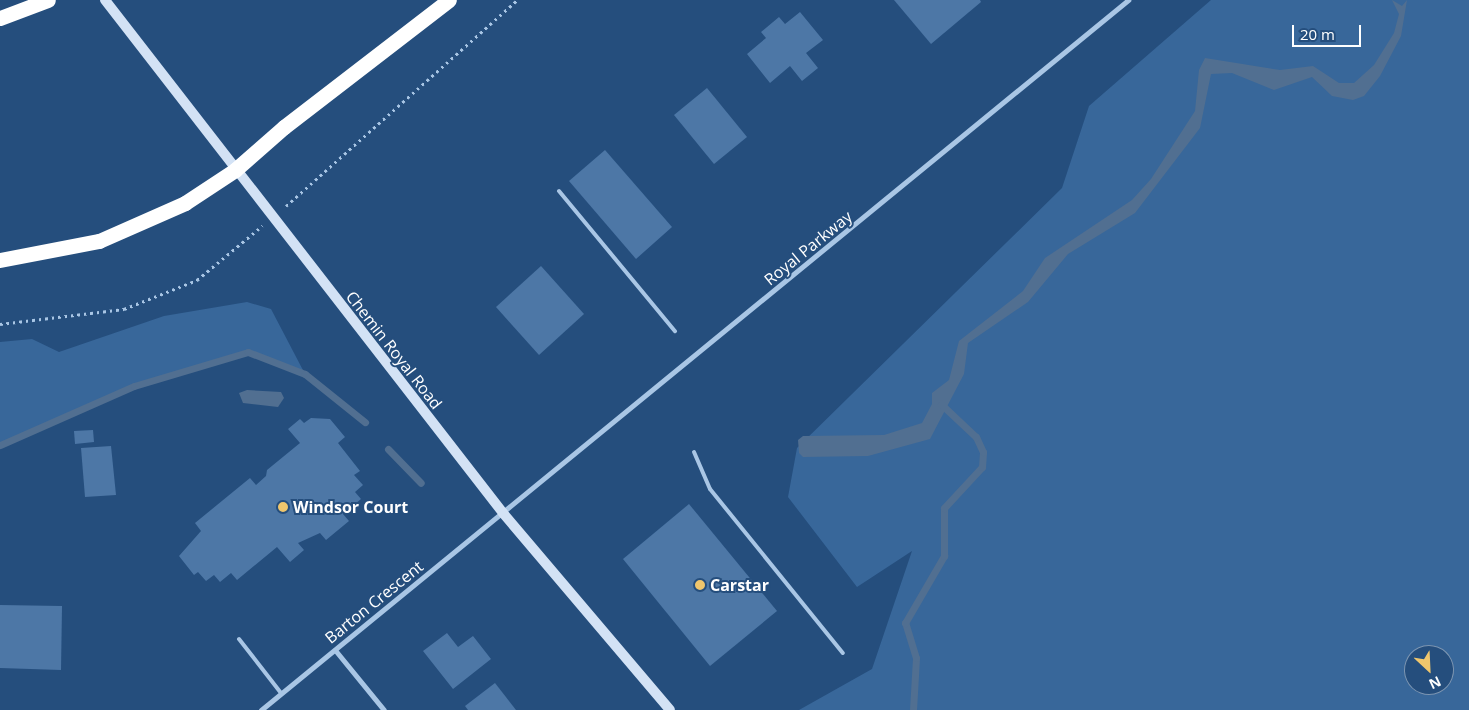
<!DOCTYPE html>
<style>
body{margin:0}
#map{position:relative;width:1469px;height:710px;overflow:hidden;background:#254e7d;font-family:"Open Sans",sans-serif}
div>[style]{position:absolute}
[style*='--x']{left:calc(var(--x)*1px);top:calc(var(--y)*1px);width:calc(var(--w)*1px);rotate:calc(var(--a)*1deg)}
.green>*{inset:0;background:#38679a}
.water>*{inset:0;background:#516f91}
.stream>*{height:7px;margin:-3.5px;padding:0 3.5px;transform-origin:3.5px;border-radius:3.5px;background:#516f91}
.building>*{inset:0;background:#4d77a6}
.path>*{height:3px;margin-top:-1.5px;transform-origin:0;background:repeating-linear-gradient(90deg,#a9c6e5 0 2.5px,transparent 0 6.5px)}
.lane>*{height:4px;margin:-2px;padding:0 2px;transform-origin:2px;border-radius:2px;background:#a9c6e5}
.street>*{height:5px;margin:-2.5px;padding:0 2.5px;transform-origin:2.5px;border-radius:2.5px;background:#a9c6e5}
.secondary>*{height:10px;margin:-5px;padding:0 5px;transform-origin:5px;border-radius:5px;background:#d3e2f5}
.highway>*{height:15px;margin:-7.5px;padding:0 7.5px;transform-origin:7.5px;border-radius:7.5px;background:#fff}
.dots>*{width:14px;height:14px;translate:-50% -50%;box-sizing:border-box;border:2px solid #254e7d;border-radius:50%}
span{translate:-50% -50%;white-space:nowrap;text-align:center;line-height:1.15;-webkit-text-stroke:4px #254e7d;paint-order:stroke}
.street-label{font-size:16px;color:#fff}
.poi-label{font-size:16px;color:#fff;font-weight:700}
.left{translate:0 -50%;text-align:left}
.north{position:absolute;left:1404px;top:645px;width:50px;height:50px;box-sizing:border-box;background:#254e7d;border:1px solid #7c95b1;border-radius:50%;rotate:155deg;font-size:14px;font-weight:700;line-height:20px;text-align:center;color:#fff}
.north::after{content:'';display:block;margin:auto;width:18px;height:22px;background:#efc66d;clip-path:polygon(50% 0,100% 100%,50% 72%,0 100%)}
.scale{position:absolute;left:1292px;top:25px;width:69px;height:22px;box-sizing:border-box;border:2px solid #fff;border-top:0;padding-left:6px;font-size:15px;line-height:18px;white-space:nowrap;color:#fff;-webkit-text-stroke:4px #254e7d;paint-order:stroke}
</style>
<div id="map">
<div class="green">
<div style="clip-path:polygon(evenodd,1211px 0,1469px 0,1469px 710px,799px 710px,872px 669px,912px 551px,857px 587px,788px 497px,797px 448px,1062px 188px,1089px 106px,1211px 0,1414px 655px,1444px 655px,1444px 685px,1414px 685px,1414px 655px)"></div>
<div style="clip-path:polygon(247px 302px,271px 309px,305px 374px,248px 352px,134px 386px,0 445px,0 342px,32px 339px,59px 352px,164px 316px)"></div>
</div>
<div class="water">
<div style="clip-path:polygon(1392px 0,1402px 6px,1407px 0,1401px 36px,1380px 76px,1364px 96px,1353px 100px,1332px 96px,1312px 77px,1274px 90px,1232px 73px,1211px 74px,1200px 128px,1135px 213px,1068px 254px,1028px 302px,968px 343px,964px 374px,930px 439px,868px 456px,803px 457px,799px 453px,798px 440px,803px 436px,884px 435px,922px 423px,932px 404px,932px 393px,949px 380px,959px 341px,1023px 291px,1045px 258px,1132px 200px,1151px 179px,1195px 111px,1199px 70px,1205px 58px,1280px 70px,1313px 66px,1339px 83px,1354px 83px,1374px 65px,1394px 33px,1399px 14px)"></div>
<div style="clip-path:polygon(247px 390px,281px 392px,284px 398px,278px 407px,243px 403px,239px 393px)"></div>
</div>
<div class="stream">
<div style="--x:0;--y:445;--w:146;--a:-23.8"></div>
<div style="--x:134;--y:386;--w:119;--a:-16.6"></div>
<div style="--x:248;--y:352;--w:61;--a:21.1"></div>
<div style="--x:305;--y:374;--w:77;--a:38.7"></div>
<div style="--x:388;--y:449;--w:47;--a:45.9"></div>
<div style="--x:913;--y:710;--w:52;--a:-86.7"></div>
<div style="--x:916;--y:658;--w:37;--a:-107"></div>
<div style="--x:905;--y:623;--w:78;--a:-59.8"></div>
<div style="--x:944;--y:556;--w:48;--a:-90"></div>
<div style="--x:944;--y:508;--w:56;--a:-47.2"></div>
<div style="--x:982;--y:467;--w:15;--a:-86"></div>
<div style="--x:983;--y:452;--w:17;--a:-115"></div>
<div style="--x:976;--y:437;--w:48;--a:-136.7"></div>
</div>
<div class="building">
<div style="clip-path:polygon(894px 0,980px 0,981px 2px,931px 44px)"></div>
<div style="clip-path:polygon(800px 12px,823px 40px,806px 53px,818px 68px,802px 81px,790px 66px,770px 83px,747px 54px,766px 38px,761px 32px,779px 17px,785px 24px)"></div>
<div style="clip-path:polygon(707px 88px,747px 137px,714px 164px,674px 115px)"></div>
<div style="clip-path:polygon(605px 150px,672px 227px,636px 259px,569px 181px)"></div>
<div style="clip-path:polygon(541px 266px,584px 314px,539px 355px,496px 307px)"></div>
<div style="clip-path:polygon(311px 418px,330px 419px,345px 437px,338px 443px,360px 471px,354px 475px,363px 485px,355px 492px,361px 499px,343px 514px,349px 521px,326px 540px,320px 533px,298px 543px,304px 550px,290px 562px,277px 547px,237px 580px,231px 573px,220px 582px,214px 575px,206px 581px,198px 572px,194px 575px,179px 556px,201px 531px,195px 523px,250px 478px,256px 485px,266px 476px,267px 470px,300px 443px,288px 429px,300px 419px,304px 423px)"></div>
<div style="clip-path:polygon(93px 430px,94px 442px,75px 444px,74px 431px)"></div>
<div style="clip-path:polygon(111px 446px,116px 495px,85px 497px,81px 448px)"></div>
<div style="clip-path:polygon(689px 504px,777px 611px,710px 666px,623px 559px)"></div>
<div style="clip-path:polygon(0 605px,62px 606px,61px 670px,0 668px)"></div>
<div style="clip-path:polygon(447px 633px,458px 647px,473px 636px,491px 659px,453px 689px,423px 651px)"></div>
<div style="clip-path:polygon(495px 683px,516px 710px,468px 710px,465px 706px)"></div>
</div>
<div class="path">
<div style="--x:286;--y:206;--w:310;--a:-41.7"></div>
<div style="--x:0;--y:324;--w:125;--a:-6.9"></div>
<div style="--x:124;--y:309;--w:79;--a:-21.7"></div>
<div style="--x:197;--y:280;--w:85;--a:-39.7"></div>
</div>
<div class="lane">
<div style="--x:559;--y:191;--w:182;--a:50.4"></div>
<div style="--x:694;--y:452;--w:40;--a:66.6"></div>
<div style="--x:710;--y:489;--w:211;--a:51"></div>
<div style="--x:239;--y:639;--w:68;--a:52.1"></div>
</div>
<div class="street">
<div style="--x:335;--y:650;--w:77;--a:50.8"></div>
<div style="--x:261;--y:710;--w:1121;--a:-39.31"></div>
</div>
<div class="secondary">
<div style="--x:105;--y:0;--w:649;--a:52.19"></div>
<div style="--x:503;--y:513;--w:258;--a:49.7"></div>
</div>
<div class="highway">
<div style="--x:0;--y:18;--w:51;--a:-20.6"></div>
<div style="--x:0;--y:260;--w:101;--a:-10.9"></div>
<div style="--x:99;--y:241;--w:94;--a:-23.8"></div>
<div style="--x:185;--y:203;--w:60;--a:-33.4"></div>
<div style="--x:235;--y:170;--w:65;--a:-41.3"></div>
<div style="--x:284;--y:127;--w:208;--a:-37.6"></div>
</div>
<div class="dots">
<div style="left:283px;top:507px;background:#efc66d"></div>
<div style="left:700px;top:585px;background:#efc66d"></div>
</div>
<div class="street-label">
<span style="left:808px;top:248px;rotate:-39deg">Royal Parkway</span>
<span style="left:394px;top:350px;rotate:52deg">Chemin Royal Road</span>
<span style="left:374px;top:602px;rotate:-39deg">Barton Crescent</span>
</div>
<div class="poi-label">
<span class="left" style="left:293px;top:507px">Windsor Court</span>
<span class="left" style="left:710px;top:585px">Carstar</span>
</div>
<div class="north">N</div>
<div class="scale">20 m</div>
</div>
